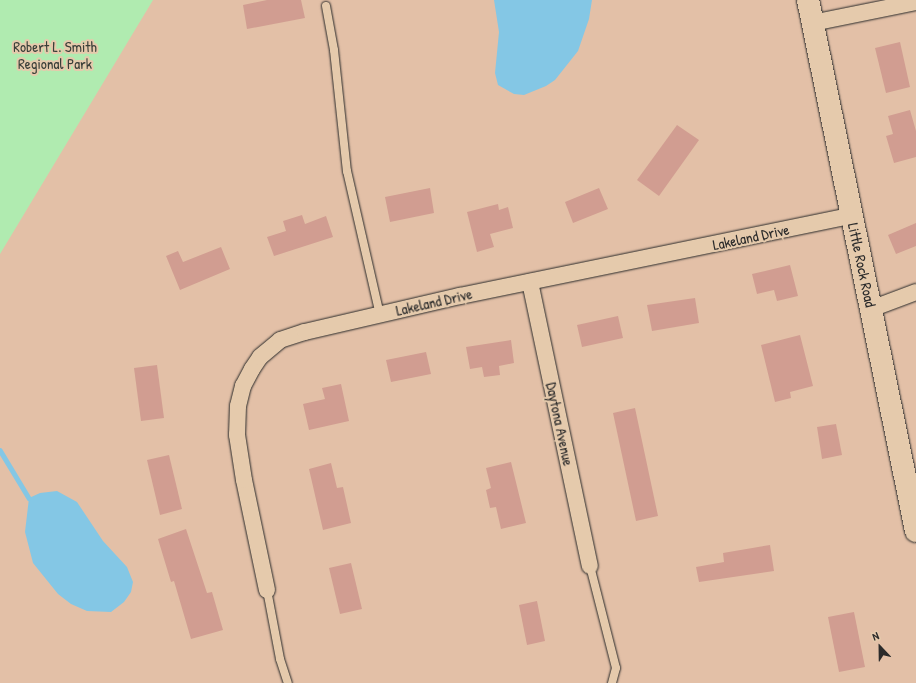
<!DOCTYPE html>
<style>
body{margin:0}
#map{position:relative;width:916px;height:683px;overflow:hidden;background:#e3c0a7;font-family:"Patrick Hand",sans-serif}
div>[style]{position:absolute}
[style*='--x']{left:calc(var(--x)*1px);top:calc(var(--y)*1px);width:calc(var(--w)*1px);rotate:calc(var(--a)*1deg)}
.green>*{inset:0;background:#b0ebb0}
.water>*{inset:0;background:#84c7e5}
.stream>*{height:4.5px;margin:-2.25px;padding:0 2.25px;transform-origin:2.25px;border-radius:2.25px;background:#84c7e5}
.building>*{inset:0;background:#d19d91}
.roads{filter:drop-shadow(0 0 1px #2b2b2b) drop-shadow(0 0 1px #2b2b2b)}
.lane>*{height:8px;margin:-4px;padding:0 4px;transform-origin:4px;border-radius:4px;background:#e5caac}
.street>*{height:16px;margin:-8px;padding:0 8px;transform-origin:8px;border-radius:8px;background:#e5caac}
.secondary>*{height:22px;margin:-11px;padding:0 11px;transform-origin:11px;border-radius:11px;background:#e5caac}
span{translate:-50% -50%;white-space:nowrap;text-align:center;line-height:1.15;-webkit-text-stroke:4px #e5caac;paint-order:stroke}
.park-label{font-size:15px;color:#383e38}
.street-label{font-size:15px;color:#2b2b2b}
.north{position:absolute;left:860px;top:627px;width:40px;height:40px;-webkit-text-stroke:3px #e5caac;paint-order:stroke;rotate:338deg;font-size:11px;font-weight:700;line-height:16px;text-align:center;color:#2b2b2b}
.north::after{content:'';display:block;margin:auto;width:14px;height:18px;background:#2b2b2b;clip-path:polygon(50% 0,100% 100%,50% 72%,0 100%)}
</style>
<div id="map">
<div class="green">
<div style="clip-path:polygon(0 0,153px 0,0 254px)"></div>
</div>
<div class="water">
<div style="clip-path:polygon(494px 0,592px 0,589px 19px,578px 51px,555px 80px,546px 86px,524px 95px,514px 94px,498px 85px,495px 73px,499px 32px)"></div>
<div style="clip-path:polygon(57px 491px,77px 502px,103px 541px,127px 567px,133px 582px,131px 592px,124px 602px,111px 612px,87px 611px,71px 604px,58px 594px,33px 563px,25px 532px,29px 498px,40px 493px)"></div>
</div>
<div class="stream">
<div style="--x:0;--y:450;--w:56;--a:58.9"></div>
</div>
<div class="building">
<div style="clip-path:polygon(267px 0,301px 0,305px 18px,247px 29px,243px 5px)"></div>
<div style="clip-path:polygon(900px 42px,910px 87px,886px 93px,875px 48px)"></div>
<div style="clip-path:polygon(910px 110px,916px 131px,916px 157px,894px 163px,886px 136px,893px 134px,888px 116px)"></div>
<div style="clip-path:polygon(677px 125px,699px 140px,659px 196px,637px 180px)"></div>
<div style="clip-path:polygon(430px 188px,434px 213px,390px 222px,385px 197px)"></div>
<div style="clip-path:polygon(599px 188px,608px 209px,573px 223px,565px 202px)"></div>
<div style="clip-path:polygon(498px 204px,499px 210px,508px 207px,513px 228px,490px 234px,494px 247px,477px 252px,467px 212px)"></div>
<div style="clip-path:polygon(302px 215px,305px 224px,326px 216px,333px 237px,274px 256px,267px 237px,286px 231px,283px 221px)"></div>
<div style="clip-path:polygon(916px 223px,916px 246px,896px 254px,888px 235px)"></div>
<div style="clip-path:polygon(221px 247px,230px 269px,180px 290px,166px 256px,178px 251px,183px 262px)"></div>
<div style="clip-path:polygon(790px 265px,798px 296px,777px 301px,774px 290px,757px 294px,752px 274px)"></div>
<div style="clip-path:polygon(695px 298px,699px 323px,652px 331px,647px 305px)"></div>
<div style="clip-path:polygon(618px 316px,623px 338px,582px 347px,577px 325px)"></div>
<div style="clip-path:polygon(800px 335px,813px 386px,790px 392px,791px 398px,775px 402px,761px 345px)"></div>
<div style="clip-path:polygon(511px 340px,514px 363px,499px 366px,500px 375px,484px 377px,482px 367px,470px 369px,466px 347px)"></div>
<div style="clip-path:polygon(426px 352px,431px 374px,391px 382px,386px 360px)"></div>
<div style="clip-path:polygon(157px 365px,164px 418px,141px 421px,134px 368px)"></div>
<div style="clip-path:polygon(341px 384px,349px 421px,309px 430px,303px 404px,325px 399px,322px 388px)"></div>
<div style="clip-path:polygon(635px 408px,658px 516px,636px 521px,613px 413px)"></div>
<div style="clip-path:polygon(836px 424px,842px 455px,822px 459px,817px 427px)"></div>
<div style="clip-path:polygon(169px 455px,182px 509px,160px 515px,147px 460px)"></div>
<div style="clip-path:polygon(511px 462px,526px 523px,501px 529px,496px 507px,490px 508px,486px 490px,491px 488px,486px 468px)"></div>
<div style="clip-path:polygon(331px 463px,337px 488px,343px 487px,351px 523px,323px 530px,309px 469px)"></div>
<div style="clip-path:polygon(186px 529px,207px 593px,212px 592px,223px 630px,191px 639px,174px 581px,171px 582px,158px 539px)"></div>
<div style="clip-path:polygon(770px 545px,774px 571px,699px 582px,696px 567px,724px 562px,723px 553px)"></div>
<div style="clip-path:polygon(351px 563px,362px 609px,340px 614px,329px 568px)"></div>
<div style="clip-path:polygon(537px 601px,545px 641px,527px 645px,519px 605px)"></div>
<div style="clip-path:polygon(854px 612px,865px 667px,839px 672px,828px 617px)"></div>
</div>
<div class="roads">
<div class="lane">
<div style="--x:326;--y:6;--w:45;--a:79.7"></div>
<div style="--x:334;--y:50;--w:122;--a:83.9"></div>
<div style="--x:347;--y:171;--w:148;--a:77.1"></div>
<div style="--x:590;--y:566;--w:105;--a:75.7"></div>
<div style="--x:616;--y:668;--w:16;--a:105"></div>
<div style="--x:267;--y:590;--w:70;--a:79.3"></div>
<div style="--x:280;--y:659;--w:25;--a:72"></div>
</div>
<div class="street">
<div style="--x:812;--y:23;--w:106;--a:-11.4"></div>
<div style="--x:530;--y:282;--w:290;--a:78.1"></div>
<div style="--x:871;--y:309;--w:48;--a:-20.7"></div>
<div style="--x:267;--y:590;--w:112;--a:-101.8"></div>
<div style="--x:244;--y:480;--w:46;--a:-98.8"></div>
<div style="--x:237;--y:435;--w:29;--a:-88"></div>
<div style="--x:238;--y:406;--w:21;--a:-76"></div>
<div style="--x:243;--y:386;--w:19;--a:-62"></div>
<div style="--x:252;--y:369;--w:14;--a:-56"></div>
<div style="--x:260;--y:357;--w:26;--a:-40"></div>
<div style="--x:280;--y:340;--w:26;--a:-18"></div>
<div style="--x:305;--y:332;--w:159;--a:-13.1"></div>
<div style="--x:460;--y:296;--w:399;--a:-11.6"></div>
</div>
<div class="secondary">
<div style="--x:808;--y:0;--w:542;--a:78.5"></div>
</div>
</div>
<div class="park-label">
<span style="left:55px;top:55px">Robert L. Smith<br>Regional Park</span>
</div>
<div class="street-label">
<span style="left:751px;top:237px;rotate:-12deg">Lakeland Drive</span>
<span style="left:862px;top:265px;rotate:78deg">Little Rock Road</span>
<span style="left:434px;top:302px;rotate:-13deg">Lakeland Drive</span>
<span style="left:560px;top:424px;rotate:78deg">Daytona Avenue</span>
</div>
<div class="north">N</div>
</div>
